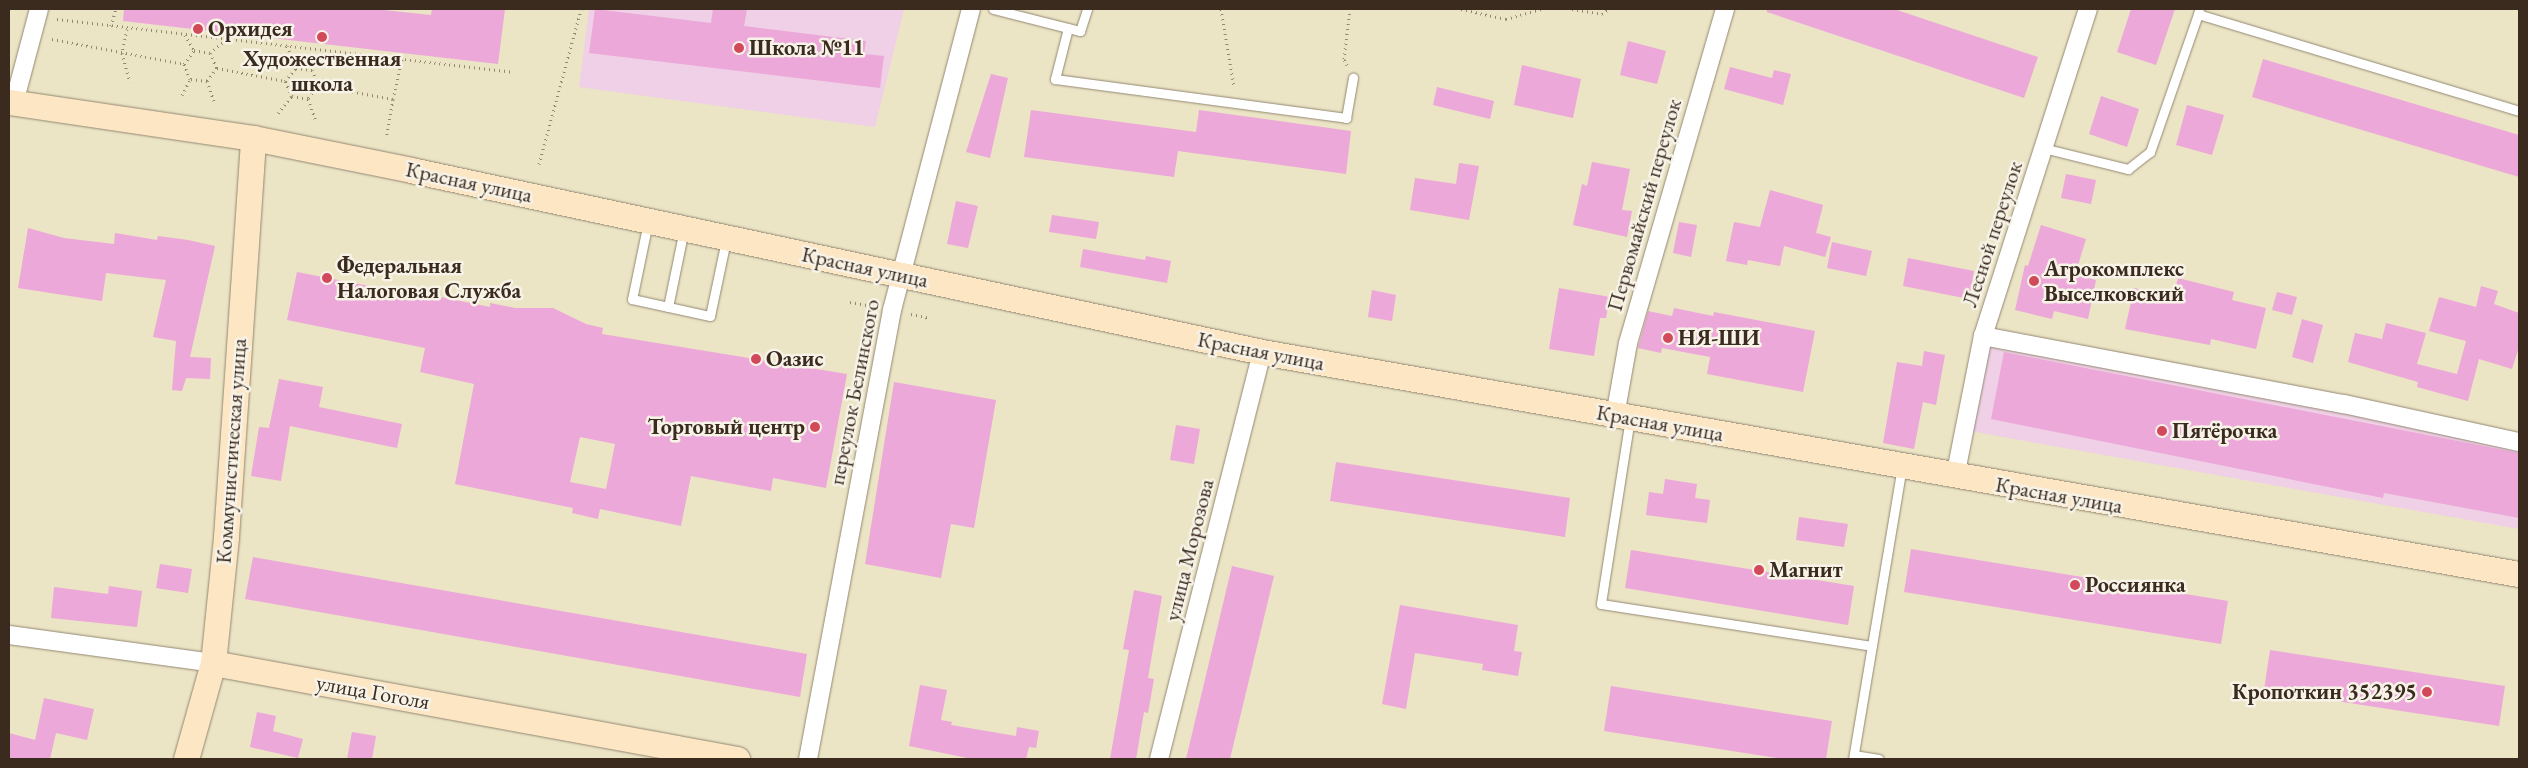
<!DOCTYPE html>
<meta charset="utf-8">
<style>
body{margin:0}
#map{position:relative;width:2528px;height:768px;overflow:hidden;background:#ebe4c5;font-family:"EB Garamond",serif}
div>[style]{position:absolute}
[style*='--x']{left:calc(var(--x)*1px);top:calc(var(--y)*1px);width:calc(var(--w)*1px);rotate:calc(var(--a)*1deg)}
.built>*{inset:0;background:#efd0e6}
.building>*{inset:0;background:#eca8d8}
.path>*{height:3px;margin-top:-1.5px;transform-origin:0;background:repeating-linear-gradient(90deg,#938772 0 1px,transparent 0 5px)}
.roads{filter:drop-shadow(0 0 1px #938772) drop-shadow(0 0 1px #938772)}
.lane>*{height:9px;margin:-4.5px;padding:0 4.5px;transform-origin:4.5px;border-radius:4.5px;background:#fff}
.street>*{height:18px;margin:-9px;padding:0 9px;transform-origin:9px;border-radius:9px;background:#fff}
.secondary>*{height:25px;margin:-12.5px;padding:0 12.5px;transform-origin:12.5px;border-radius:12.5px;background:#fce6c4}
.dots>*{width:14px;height:14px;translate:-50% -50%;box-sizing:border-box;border:2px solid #f7f3e8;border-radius:50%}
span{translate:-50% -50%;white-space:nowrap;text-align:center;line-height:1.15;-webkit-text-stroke:5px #f7f3e8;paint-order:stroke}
.poi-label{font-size:22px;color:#3b2a1e;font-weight:700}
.left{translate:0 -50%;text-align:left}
.right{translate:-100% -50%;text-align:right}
.street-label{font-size:22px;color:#3b2a1e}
.frame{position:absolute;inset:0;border:10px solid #3b2a1e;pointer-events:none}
</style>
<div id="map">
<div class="built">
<div style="clip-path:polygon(589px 9px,904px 9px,875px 127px,579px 87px)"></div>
<div style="clip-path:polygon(1983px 336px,2519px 444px,2519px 529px,1964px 430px)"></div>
</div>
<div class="building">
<div style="clip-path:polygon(124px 9px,374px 9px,431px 15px,432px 9px,505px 9px,498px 64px,123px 21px)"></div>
<div style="clip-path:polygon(595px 9px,711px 23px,713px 9px,747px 9px,744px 26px,866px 41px,864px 54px,884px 56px,880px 88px,589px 53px)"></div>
<div style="clip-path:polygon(1767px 9px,1894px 9px,2038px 57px,2024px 98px,1767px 12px)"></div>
<div style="clip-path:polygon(2131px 9px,2175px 9px,2156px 65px,2117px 52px)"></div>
<div style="clip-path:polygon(1628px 41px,1666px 51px,1657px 84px,1620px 75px)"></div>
<div style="clip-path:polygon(2263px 59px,2519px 135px,2519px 177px,2252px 97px)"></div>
<div style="clip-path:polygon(1522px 65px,1581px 79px,1573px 118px,1514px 105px)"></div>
<div style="clip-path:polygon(1730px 67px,1772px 78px,1774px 70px,1791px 74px,1783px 105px,1724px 89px)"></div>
<div style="clip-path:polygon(991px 74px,1008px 78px,990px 158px,966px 152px)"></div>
<div style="clip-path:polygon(1437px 87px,1494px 101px,1490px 119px,1433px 105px)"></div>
<div style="clip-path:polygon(2101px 96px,2139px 109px,2127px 147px,2089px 134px)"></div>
<div style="clip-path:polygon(2187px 105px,2224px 115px,2212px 155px,2176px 145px)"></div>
<div style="clip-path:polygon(1031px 110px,1196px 132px,1199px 110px,1351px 131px,1346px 174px,1178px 151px,1174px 177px,1024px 157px)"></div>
<div style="clip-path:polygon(1592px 162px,1630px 169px,1622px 210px,1632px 211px,1627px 237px,1573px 225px,1582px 184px,1587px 186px)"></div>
<div style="clip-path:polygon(1459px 163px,1479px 166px,1469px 220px,1410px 210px,1415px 178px,1456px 184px)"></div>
<div style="clip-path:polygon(2066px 174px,2096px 180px,2091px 204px,2061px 198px)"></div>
<div style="clip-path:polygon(1770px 190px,1823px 205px,1816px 233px,1831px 237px,1825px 257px,1784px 246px,1780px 266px,1748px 260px,1747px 265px,1726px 261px,1734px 222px,1760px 227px)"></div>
<div style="clip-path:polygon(956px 201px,978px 206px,968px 248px,947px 244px)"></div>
<div style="clip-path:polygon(1052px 215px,1099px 222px,1096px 239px,1049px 232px)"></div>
<div style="clip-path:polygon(1679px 222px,1697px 225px,1691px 257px,1673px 253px)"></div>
<div style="clip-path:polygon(2041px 225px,2086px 239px,2075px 275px,2096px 280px,2088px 319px,2054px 311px,2052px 319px,2015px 310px,2025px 265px,2028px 266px)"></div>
<div style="clip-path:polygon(28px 228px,64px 238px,114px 244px,115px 233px,157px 240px,158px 236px,188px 240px,215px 246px,190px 357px,211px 358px,210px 379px,186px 378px,182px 391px,172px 390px,176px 341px,153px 337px,166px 280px,106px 273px,102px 301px,18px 288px)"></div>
<div style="clip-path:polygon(1832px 242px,1872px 251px,1866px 276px,1827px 268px)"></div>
<div style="clip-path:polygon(1083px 249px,1145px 260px,1146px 256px,1171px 261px,1167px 283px,1080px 267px)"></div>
<div style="clip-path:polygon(1908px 258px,1974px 271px,1969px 299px,1903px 286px)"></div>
<div style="clip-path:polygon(evenodd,297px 272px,436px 299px,436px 296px,490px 307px,490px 303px,515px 308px,553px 308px,586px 324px,603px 328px,602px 334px,847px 374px,826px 488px,773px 478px,771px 491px,691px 476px,681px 526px,600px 509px,598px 519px,572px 513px,573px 508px,455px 484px,474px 384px,420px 372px,425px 348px,287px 320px,297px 272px,580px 437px,615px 444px,606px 489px,570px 482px,580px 437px)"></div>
<div style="clip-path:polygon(2178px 278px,2234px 292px,2232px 300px,2266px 308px,2256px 349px,2211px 339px,2210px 345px,2125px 329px,2134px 288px,2173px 297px)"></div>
<div style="clip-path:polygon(2481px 286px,2498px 291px,2494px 304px,2519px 313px,2519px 347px,2512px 369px,2479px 359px,2468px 401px,2417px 387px,2418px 382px,2348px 362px,2355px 333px,2382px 339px,2386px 323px,2426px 333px,2417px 364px,2457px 374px,2466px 341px,2429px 331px,2439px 297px,2476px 307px)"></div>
<div style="clip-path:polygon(1559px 288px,1610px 297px,1606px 318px,1600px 318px,1594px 356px,1549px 349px)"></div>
<div style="clip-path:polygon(1372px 290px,1396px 295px,1392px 321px,1368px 317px)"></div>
<div style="clip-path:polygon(2277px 292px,2297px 297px,2292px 315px,2272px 310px)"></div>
<div style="clip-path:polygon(1674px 308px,1713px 316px,1714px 312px,1815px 331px,1803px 392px,1707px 374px,1710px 357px,1662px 348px,1661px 353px,1638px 348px,1648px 311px,1672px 316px)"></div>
<div style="clip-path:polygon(2302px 319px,2323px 325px,2313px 363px,2292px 357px)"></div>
<div style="clip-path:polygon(1924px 351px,1945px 355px,1936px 405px,1923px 402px,1914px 449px,1883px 443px,1897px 362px,1922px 366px)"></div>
<div style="clip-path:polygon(2004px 352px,2519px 453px,2519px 518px,2384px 493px,2383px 498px,1991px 419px)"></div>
<div style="clip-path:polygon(279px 379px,323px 387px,319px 407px,402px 424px,397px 448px,290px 426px,281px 481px,251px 476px,259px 427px,269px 428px)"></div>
<div style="clip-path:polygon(894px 382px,996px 400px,974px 528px,951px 524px,941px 578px,865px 564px)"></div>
<div style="clip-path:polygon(1176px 425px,1200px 429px,1194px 464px,1170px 460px)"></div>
<div style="clip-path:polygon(1336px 462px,1570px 498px,1565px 537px,1330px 501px)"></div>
<div style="clip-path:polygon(1665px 479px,1697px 484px,1695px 498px,1710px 500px,1707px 523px,1646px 515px,1649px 492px,1663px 494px)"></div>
<div style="clip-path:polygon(1799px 517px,1848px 524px,1844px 547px,1796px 540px)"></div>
<div style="clip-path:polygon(1911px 549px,2228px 601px,2221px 644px,1904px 592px)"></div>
<div style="clip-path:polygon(1631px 550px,1854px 586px,1848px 625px,1625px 588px)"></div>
<div style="clip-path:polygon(253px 557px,807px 654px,800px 697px,245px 599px)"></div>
<div style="clip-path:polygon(160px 564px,192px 569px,188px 593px,156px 588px)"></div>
<div style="clip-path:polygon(1232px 566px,1274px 576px,1230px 759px,1186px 759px)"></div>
<div style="clip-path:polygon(109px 586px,142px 591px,137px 627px,51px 618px,54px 587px,108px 594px)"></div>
<div style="clip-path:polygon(1134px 590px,1162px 596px,1148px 678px,1154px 679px,1148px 713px,1144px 712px,1136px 759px,1110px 759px,1129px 650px,1123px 649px)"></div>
<div style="clip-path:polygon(1400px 605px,1518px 625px,1514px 651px,1522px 652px,1518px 676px,1482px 670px,1483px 664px,1415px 653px,1406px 709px,1382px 704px)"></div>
<div style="clip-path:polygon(2270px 650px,2505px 686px,2499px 726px,2264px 690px)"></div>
<div style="clip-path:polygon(920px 685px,947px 690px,941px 720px,952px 722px,951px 725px,1016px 736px,1017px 727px,1039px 731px,1036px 748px,1029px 747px,1026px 759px,972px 759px,909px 746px)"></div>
<div style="clip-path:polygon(1611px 686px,1832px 721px,1826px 759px,1784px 759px,1604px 731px)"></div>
<div style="clip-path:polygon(44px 698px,94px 709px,87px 740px,56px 733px,50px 759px,9px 759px,9px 733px,35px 740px)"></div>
<div style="clip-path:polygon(257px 712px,276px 716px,273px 731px,303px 739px,298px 758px,250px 747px)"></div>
<div style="clip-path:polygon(352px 732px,376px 736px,372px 759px,347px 759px)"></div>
</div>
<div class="path">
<div style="--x:1221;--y:9;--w:79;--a:80.5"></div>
<div style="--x:1461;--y:9;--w:46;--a:12.5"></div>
<div style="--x:1506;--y:19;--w:37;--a:-16"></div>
<div style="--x:1572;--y:9;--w:30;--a:9"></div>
<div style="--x:1602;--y:14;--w:9;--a:-36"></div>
<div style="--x:57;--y:19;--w:458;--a:6.6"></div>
<div style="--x:111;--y:26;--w:18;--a:-74"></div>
<div style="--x:127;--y:29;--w:25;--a:102"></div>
<div style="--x:122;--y:53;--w:30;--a:75"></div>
<div style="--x:185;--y:35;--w:17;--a:59"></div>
<div style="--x:52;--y:39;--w:134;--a:10.7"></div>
<div style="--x:287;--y:46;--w:24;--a:68"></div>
<div style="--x:194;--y:50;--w:16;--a:11"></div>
<div style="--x:210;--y:53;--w:17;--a:65"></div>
<div style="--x:217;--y:68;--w:16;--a:128"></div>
<div style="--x:207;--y:81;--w:17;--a:-173"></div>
<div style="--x:190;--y:79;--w:16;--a:-112"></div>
<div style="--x:184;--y:64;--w:17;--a:-54"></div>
<div style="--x:210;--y:53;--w:21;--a:-39"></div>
<div style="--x:1347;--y:65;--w:7;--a:-117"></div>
<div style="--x:1344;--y:59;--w:50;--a:-83.2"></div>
<div style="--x:217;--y:68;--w:69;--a:10.8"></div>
<div style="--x:296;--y:68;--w:16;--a:7"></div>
<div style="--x:312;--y:70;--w:16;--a:68"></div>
<div style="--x:318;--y:85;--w:17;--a:126"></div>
<div style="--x:308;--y:99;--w:16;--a:-169"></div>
<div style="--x:292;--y:96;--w:17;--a:-115"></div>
<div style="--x:285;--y:81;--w:17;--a:-50"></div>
<div style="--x:207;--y:81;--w:21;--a:71"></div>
<div style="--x:318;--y:85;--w:76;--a:10.6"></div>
<div style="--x:393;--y:99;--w:36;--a:100"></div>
<div style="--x:182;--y:95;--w:18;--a:-63"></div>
<div style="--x:308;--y:99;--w:23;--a:70"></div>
<div style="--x:393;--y:99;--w:41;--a:-77.3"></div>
<div style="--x:278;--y:113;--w:22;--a:-51"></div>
<div style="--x:539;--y:164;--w:161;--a:-74.8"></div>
<div style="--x:850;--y:302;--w:23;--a:10"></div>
<div style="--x:911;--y:314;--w:19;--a:12"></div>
</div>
<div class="roads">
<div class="lane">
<div style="--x:993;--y:9;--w:90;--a:14.2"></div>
<div style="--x:1080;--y:31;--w:23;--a:-72"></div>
<div style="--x:2198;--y:14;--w:335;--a:16.8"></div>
<div style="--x:1068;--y:28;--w:53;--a:104.3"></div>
<div style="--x:1055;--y:79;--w:294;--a:7.6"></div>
<div style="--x:1346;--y:118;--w:41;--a:-80.1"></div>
<div style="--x:2043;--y:148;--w:88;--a:13.9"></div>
<div style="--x:2128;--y:169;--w:28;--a:-38"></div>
<div style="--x:2150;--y:152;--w:149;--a:-70.8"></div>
<div style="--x:648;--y:222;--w:79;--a:101.7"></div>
<div style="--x:632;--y:299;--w:80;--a:12.3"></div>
<div style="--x:710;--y:316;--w:78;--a:-78.1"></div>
<div style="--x:668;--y:307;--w:80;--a:-78.4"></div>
<div style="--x:1630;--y:418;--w:188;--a:98.9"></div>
<div style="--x:1601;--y:604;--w:274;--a:8.8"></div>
<div style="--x:1854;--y:755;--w:25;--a:9"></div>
<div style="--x:1853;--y:759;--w:296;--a:-80.5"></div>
</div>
<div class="street">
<div style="--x:14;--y:103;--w:97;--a:-75.1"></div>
<div style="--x:1983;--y:336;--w:367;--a:10.7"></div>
<div style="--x:2344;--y:404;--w:179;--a:12.3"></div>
<div style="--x:1615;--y:416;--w:74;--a:-79.9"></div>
<div style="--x:1628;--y:343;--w:348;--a:-73.8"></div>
<div style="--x:1955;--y:477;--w:144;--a:-78.8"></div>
<div style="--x:1983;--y:336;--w:343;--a:-72.2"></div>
<div style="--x:9;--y:635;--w:206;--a:7.8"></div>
<div style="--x:808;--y:759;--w:457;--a:-79.4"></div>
<div style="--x:892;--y:310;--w:311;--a:-75.3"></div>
<div style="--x:1159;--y:759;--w:420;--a:-75.8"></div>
</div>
<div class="secondary">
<div style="--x:9;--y:102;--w:247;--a:8.4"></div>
<div style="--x:253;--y:138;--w:161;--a:11.4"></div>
<div style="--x:411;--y:170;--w:870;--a:12.07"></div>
<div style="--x:1262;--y:352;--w:1276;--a:10.02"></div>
<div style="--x:213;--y:663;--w:533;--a:10.38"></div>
<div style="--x:186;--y:759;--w:100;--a:-74.3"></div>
<div style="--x:213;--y:663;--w:127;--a:-84.1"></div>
<div style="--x:226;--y:537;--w:400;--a:-86.1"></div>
</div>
</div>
<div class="dots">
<div style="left:198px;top:29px;background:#d1495b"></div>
<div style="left:322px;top:37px;background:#d1495b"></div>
<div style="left:739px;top:48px;background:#d1495b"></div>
<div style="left:327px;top:278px;background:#d1495b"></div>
<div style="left:2034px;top:281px;background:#d1495b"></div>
<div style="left:1668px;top:338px;background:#d1495b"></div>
<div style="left:756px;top:359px;background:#d1495b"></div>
<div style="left:815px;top:427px;background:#d1495b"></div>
<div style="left:2162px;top:431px;background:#d1495b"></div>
<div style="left:1759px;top:570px;background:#d1495b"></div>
<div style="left:2075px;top:585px;background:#d1495b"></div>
<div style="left:2427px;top:692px;background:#d1495b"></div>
</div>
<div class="poi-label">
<span class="left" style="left:208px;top:29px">Орхидея</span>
<span class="left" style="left:749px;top:48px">Школа №11</span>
<span style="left:322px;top:71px">Художественная<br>школа</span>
<span class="left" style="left:337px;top:278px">Федеральная<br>Налоговая Служба</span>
<span class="left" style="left:2044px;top:281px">Агрокомплекс<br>Выселковский</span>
<span class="left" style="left:1678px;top:338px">НЯ-ШИ</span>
<span class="left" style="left:766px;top:359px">Оазис</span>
<span class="right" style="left:805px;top:427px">Торговый центр</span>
<span class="left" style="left:2172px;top:431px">Пятёрочка</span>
<span class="left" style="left:1769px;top:570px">Магнит</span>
<span class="left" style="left:2085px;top:585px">Россиянка</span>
<span class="right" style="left:2417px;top:692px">Кропоткин 352395</span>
</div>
<div class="street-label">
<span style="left:469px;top:182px;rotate:12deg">Красная улица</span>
<span style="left:1644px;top:205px;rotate:-74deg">Первомайский переулок</span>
<span style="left:1992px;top:234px;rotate:-72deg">Лесной переулок</span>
<span style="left:865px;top:267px;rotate:12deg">Красная улица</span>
<span style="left:1261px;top:351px;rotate:11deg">Красная улица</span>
<span style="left:854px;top:392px;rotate:-79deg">переулок Белинского</span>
<span style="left:1660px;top:423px;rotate:10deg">Красная улица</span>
<span style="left:231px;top:451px;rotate:-86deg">Коммунистическая улица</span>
<span style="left:2059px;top:495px;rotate:10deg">Красная улица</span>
<span style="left:1189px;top:550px;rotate:-76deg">улица Морозова</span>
<span style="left:373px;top:692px;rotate:10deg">улица Гоголя</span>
</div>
<div class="frame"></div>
</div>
